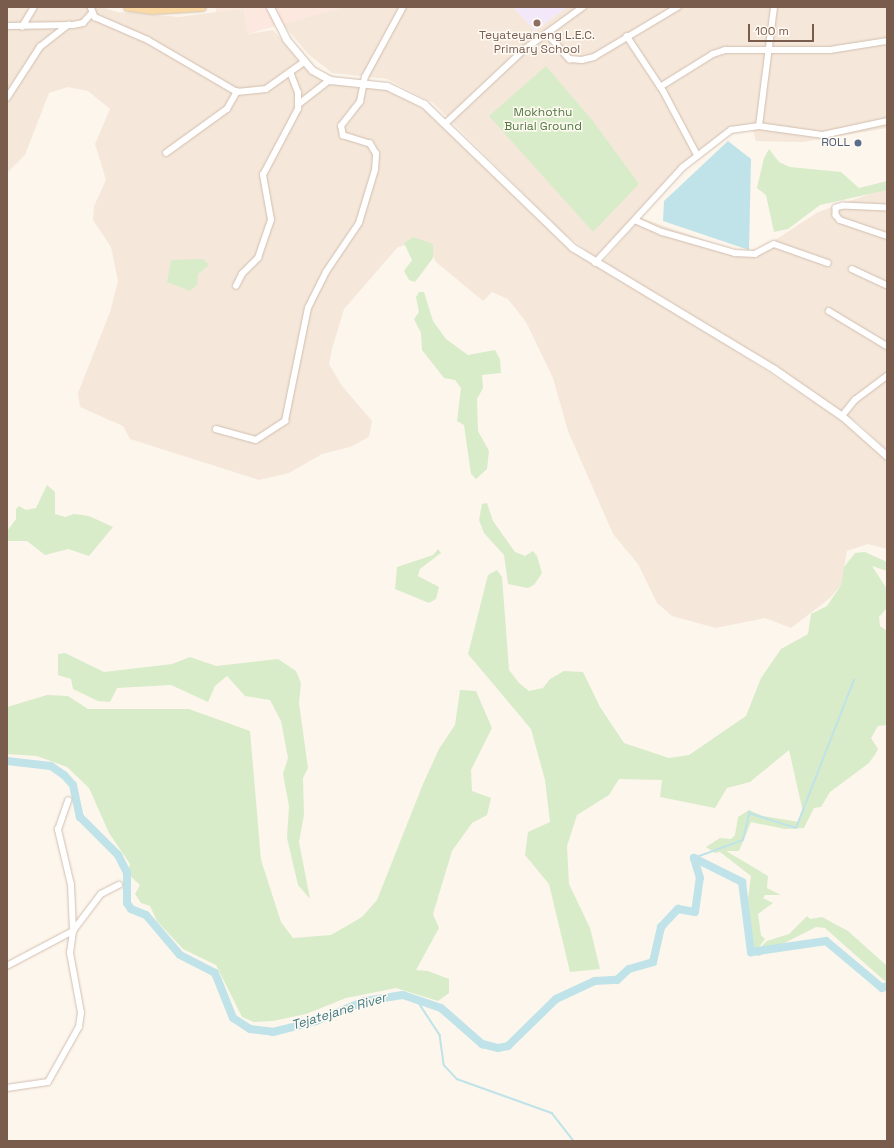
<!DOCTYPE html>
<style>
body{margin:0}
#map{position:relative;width:894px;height:1148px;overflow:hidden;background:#fdf6ec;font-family:"Space Grotesk",sans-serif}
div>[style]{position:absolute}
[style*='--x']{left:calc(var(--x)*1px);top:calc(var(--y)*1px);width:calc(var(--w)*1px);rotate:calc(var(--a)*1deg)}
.residential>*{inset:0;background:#f5e8da}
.commercial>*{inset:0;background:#fde8e0}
.education>*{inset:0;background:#f3e8fa}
.green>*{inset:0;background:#d8ecc9}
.water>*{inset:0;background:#bfe3e8}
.stream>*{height:1.5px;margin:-0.75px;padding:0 0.75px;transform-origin:0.75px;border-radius:0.75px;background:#bfe3e8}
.river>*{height:8px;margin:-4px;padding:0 4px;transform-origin:4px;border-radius:4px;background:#bfe3e8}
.roads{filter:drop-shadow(0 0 1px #d1beb0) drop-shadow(0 0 1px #d1beb0)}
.minor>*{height:5.5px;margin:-2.75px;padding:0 2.75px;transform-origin:2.75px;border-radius:2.75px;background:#fff}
.secondary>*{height:7px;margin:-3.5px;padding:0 3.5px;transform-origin:3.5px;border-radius:3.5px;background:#fff}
.primary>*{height:8px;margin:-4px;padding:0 4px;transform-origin:4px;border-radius:4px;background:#fbd9a5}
.dots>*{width:11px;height:11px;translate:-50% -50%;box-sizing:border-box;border:2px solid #fffaf3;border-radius:50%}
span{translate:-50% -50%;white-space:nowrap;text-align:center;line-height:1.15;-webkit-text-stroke:3px #fffaf3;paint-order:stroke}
.education-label{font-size:12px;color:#785e54}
.park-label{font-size:12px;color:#537a41}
.service-label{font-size:12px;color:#4e5e75}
.right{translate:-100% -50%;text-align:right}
.water-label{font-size:13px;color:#437c86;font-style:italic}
.frame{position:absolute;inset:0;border:8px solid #7a5c4d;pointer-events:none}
.scale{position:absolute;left:748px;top:24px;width:66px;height:18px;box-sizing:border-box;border:2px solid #7a5c4d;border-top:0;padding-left:5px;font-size:12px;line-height:14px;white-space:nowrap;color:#7a5c4d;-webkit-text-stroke:3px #fffaf3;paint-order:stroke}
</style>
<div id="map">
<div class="residential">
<div style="clip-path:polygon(7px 7px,102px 7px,117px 12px,179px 17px,244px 8px,248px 34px,273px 30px,312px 73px,334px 84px,382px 88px,412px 102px,427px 112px,571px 251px,712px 335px,852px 427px,887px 461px,887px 549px,868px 544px,847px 551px,841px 585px,830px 598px,791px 628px,765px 618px,716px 628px,672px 616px,657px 603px,638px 564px,613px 534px,568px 431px,553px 378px,526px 322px,508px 299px,492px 292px,483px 301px,436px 262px,430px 250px,416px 242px,398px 247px,344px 309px,332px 349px,329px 364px,342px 386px,372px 421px,369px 437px,350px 447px,322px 454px,289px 473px,259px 480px,130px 439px,123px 426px,80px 407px,78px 393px,110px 312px,118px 281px,111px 247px,93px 220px,94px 206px,106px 180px,95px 144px,110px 109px,88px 91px,68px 87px,49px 93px,25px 155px,7px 173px)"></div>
<div style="clip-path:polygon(344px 7px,513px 7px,535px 31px,567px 7px,887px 7px,887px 128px,803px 142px,756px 141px,751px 123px,731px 127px,680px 166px,596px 258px,562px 232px,433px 103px,387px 79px,332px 73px,308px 54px,282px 23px)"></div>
<div style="clip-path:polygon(887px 188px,887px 450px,859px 424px,788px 375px,668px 300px,602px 263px,641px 218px,733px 250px,758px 251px,818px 212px)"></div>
</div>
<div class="commercial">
<div style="clip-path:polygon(216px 7px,344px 7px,248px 34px,244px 8px,216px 12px)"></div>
</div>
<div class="education">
<div style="clip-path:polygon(513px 7px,567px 7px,535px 31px)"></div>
</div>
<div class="green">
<div style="clip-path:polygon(546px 66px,593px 121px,639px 184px,593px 232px,489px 116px)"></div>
<div style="clip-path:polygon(769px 149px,779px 162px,790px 167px,841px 172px,859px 188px,887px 181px,887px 190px,820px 205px,788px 229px,774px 232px,766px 195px,757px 188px,764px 158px)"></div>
<div style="clip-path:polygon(413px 237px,433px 244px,433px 258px,415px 282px,409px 280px,404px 271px,412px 260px,404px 243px)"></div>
<div style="clip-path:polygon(171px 260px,203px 259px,209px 265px,198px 274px,197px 285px,190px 291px,167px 282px)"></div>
<div style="clip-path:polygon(419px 292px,424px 292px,433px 321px,446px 339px,468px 355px,495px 350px,500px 359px,501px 373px,482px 375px,483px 388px,477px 399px,478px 431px,489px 451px,487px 469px,476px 479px,471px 474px,464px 425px,457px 421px,461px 388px,455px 380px,444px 378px,422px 350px,421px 333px,414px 319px,419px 312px,416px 297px)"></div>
<div style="clip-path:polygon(47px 485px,55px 492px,55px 514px,65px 517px,74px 514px,89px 516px,113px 527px,89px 556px,68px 549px,45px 555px,27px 541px,7px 541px,7px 531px,16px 519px,16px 509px,19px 506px,26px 510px,36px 508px)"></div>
<div style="clip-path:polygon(487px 503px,493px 521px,515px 552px,525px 556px,533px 551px,537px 556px,542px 573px,534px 585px,528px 588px,508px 584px,504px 555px,484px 533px,479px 520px,482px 504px)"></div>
<div style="clip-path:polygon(438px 549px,441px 553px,420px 569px,418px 576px,439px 587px,436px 599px,429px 603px,395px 589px,397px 567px,433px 555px)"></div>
<div style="clip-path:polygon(865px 552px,887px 562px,887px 571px,872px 566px,887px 589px,887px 608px,879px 617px,880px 626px,887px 631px,887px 725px,878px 726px,871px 738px,878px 749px,876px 753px,869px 763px,830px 792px,821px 807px,814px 808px,804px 828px,785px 829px,751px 822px,739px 851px,726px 851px,768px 876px,767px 888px,781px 895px,765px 895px,763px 898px,773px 903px,758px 914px,761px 935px,765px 939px,757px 950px,767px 941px,789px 934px,807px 916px,810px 919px,822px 917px,848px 931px,887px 966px,887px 983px,825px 928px,816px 927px,759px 956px,749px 954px,745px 922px,751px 876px,720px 852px,715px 853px,706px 847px,720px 838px,731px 839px,735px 835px,738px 817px,749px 810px,763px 816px,799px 822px,803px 812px,789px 750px,750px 782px,727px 788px,715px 808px,660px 797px,662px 780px,619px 779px,609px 795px,577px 815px,567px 846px,569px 884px,590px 928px,600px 969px,570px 972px,549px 884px,525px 855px,528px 832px,550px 822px,545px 780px,531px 729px,468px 654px,488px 575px,497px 570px,502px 577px,509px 670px,519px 683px,529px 691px,543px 688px,550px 679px,564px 671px,583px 672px,600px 707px,624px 743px,669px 758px,689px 755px,746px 716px,761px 678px,781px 649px,808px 634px,811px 614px,827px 606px,841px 585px,844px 567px,855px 553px)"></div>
<div style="clip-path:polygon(65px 653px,104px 672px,172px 664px,190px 657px,216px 666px,278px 659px,296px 671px,301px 683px,299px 703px,308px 768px,303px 778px,304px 815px,299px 842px,310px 899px,298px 885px,287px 838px,289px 806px,283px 774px,288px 758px,281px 721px,270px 700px,245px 696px,227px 676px,215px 686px,208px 702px,171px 685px,117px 688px,110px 702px,98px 701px,73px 689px,71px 679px,58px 675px,58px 654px)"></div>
<div style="clip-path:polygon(460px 690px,476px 691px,492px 728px,471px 770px,472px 791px,491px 798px,487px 815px,472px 823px,452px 851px,433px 914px,439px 928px,416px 970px,428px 971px,449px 979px,449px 993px,438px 1001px,396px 988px,346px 998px,306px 1014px,273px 1021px,254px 1022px,242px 1017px,216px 965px,183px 949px,157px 921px,150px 906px,141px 903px,135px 894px,140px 885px,127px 873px,130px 864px,109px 833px,89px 788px,67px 767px,37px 756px,7px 754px,7px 707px,47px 695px,68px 696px,88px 709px,189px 709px,250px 731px,261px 860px,281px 922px,293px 938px,331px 935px,362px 917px,377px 900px,423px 784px,439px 749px,455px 725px)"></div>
</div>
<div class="water">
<div style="clip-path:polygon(728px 141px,751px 159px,749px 250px,663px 221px,664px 201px)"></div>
</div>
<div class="stream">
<div style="--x:694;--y:858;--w:52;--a:-20.2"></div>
<div style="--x:743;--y:840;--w:28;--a:-77"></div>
<div style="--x:749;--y:813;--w:49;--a:17.7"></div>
<div style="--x:796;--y:828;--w:159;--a:-68.6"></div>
<div style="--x:417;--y:1000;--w:42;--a:56.7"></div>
<div style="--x:440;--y:1035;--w:30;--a:82"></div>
<div style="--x:444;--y:1065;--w:19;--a:47"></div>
<div style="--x:457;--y:1079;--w:101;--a:19.7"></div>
<div style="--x:552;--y:1113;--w:36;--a:52"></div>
</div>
<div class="river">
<div style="--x:7;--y:761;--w:44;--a:6.5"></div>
<div style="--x:51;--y:766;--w:16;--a:35"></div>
<div style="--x:64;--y:775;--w:13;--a:48"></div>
<div style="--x:73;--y:785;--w:33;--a:78"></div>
<div style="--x:80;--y:817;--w:54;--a:45"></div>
<div style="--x:118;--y:855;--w:20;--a:63"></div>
<div style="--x:127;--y:873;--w:30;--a:90"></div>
<div style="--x:127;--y:903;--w:7;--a:56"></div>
<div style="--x:131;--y:909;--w:16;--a:22"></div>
<div style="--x:146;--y:915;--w:52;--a:49.6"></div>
<div style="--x:180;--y:955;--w:39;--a:27"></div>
<div style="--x:215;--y:973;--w:48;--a:68.2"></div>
<div style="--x:233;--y:1018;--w:20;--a:33"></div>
<div style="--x:250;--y:1029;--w:23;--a:7"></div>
<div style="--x:273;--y:1032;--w:44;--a:-14.3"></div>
<div style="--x:316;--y:1021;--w:53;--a:-22.2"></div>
<div style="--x:365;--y:1001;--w:38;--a:-9"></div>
<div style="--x:403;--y:995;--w:40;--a:18.9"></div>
<div style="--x:441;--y:1008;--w:55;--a:41.3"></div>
<div style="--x:482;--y:1044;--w:16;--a:14"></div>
<div style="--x:498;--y:1048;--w:10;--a:-11"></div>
<div style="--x:508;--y:1046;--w:67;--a:-44.4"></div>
<div style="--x:556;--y:999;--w:43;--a:-24.8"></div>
<div style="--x:595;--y:981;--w:22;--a:-3"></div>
<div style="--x:617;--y:980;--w:16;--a:-43"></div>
<div style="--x:629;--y:969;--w:25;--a:-16"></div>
<div style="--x:653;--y:962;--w:36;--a:-77"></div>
<div style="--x:661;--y:927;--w:25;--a:-47"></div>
<div style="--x:678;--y:909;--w:17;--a:10"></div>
<div style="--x:695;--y:912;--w:34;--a:-82"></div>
<div style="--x:700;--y:878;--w:21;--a:-107"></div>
<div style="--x:694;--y:858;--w:54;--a:26.6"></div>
<div style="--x:742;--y:882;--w:71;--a:82.7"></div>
<div style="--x:751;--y:952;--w:76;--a:-8.3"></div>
<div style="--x:826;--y:941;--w:73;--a:40"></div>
<div style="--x:882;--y:988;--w:5;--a:-22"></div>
</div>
<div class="roads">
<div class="minor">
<div style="--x:91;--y:7;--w:11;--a:68"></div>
<div style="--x:95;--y:17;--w:58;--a:23.5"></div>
<div style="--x:148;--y:40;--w:103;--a:30.3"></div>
<div style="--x:237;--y:92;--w:29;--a:-6"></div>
<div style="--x:266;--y:89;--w:47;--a:-35.4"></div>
<div style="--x:7;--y:26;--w:66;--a:-0.9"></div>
<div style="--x:73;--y:25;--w:10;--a:-11"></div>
<div style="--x:83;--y:23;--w:13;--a:-48"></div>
<div style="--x:22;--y:27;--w:23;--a:-59"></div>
<div style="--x:547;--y:33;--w:35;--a:49"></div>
<div style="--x:570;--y:59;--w:12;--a:5"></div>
<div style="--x:582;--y:60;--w:12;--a:-14"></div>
<div style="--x:594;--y:57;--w:98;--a:-30.8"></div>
<div style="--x:627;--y:36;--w:67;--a:56.5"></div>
<div style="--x:664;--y:92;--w:72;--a:62"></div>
<div style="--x:660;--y:87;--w:62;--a:-31.9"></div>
<div style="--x:713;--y:54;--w:13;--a:-18"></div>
<div style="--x:725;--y:50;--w:105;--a:0"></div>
<div style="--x:830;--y:50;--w:58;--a:-9"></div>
<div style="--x:7;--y:98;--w:61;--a:-57.1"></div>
<div style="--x:40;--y:47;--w:36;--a:-38"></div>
<div style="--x:299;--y:104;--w:39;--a:-38"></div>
<div style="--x:445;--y:124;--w:110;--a:-43.2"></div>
<div style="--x:525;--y:49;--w:72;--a:-35.9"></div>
<div style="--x:759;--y:126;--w:120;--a:-82.8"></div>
<div style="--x:166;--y:153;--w:75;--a:-35.8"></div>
<div style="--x:227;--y:109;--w:20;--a:-60"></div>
<div style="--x:887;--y:208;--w:44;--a:-177.4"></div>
<div style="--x:843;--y:206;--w:7;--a:164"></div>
<div style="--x:836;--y:208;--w:7;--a:90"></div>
<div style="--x:836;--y:215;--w:6;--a:51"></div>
<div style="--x:840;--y:220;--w:50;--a:18.8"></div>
<div style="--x:635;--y:220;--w:30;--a:24"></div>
<div style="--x:662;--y:232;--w:76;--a:16"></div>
<div style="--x:735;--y:253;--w:20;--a:3"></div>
<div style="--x:755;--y:254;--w:21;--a:-28"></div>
<div style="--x:774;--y:244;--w:57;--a:19.4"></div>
<div style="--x:595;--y:263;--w:129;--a:-47.5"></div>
<div style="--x:682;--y:168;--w:62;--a:-37.8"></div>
<div style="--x:731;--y:130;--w:28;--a:-8"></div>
<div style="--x:759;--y:126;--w:65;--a:8"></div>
<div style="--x:823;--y:135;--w:66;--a:-12.3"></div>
<div style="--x:852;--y:269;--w:38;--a:25"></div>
<div style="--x:236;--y:286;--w:13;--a:-63"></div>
<div style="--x:242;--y:274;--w:23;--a:-45"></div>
<div style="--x:258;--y:258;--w:40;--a:-71.1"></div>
<div style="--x:271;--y:220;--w:46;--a:-100.1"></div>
<div style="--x:263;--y:175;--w:75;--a:-62.1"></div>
<div style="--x:298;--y:109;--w:16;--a:-90"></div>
<div style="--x:298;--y:93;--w:22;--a:-111"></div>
<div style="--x:829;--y:311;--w:68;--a:31.1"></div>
<div style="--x:842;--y:416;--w:21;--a:-51"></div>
<div style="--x:855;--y:400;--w:40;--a:-37"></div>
<div style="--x:216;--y:429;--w:41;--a:15.4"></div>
<div style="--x:256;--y:440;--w:35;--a:-33"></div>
<div style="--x:285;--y:421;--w:115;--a:-78.5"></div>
<div style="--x:308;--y:308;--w:40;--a:-63.4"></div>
<div style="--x:326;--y:272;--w:59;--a:-56"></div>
<div style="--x:359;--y:223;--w:55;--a:-73.2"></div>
<div style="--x:375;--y:170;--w:16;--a:-86"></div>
<div style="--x:376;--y:154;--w:12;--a:-121"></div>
<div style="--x:370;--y:144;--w:28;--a:-163"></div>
<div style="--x:343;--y:136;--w:10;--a:-101"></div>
<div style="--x:341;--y:126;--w:31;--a:-52"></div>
<div style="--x:360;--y:102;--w:25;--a:-79"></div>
<div style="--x:365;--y:77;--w:80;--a:-61.5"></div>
<div style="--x:7;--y:966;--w:75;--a:-27.9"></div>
<div style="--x:73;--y:931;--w:46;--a:-52.9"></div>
<div style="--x:101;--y:894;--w:20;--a:-27"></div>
<div style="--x:7;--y:1088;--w:41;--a:-8.3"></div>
<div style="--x:48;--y:1082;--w:63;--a:-60.6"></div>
<div style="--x:79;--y:1027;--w:14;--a:-82"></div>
<div style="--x:81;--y:1013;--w:61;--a:-100.4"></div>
<div style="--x:70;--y:953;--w:22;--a:-82"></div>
<div style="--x:73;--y:931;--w:46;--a:-92.5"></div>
<div style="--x:71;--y:885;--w:57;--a:-103.3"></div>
<div style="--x:58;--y:830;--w:31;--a:-71"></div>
</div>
<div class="secondary">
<div style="--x:270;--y:7;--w:36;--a:63"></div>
<div style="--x:286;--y:39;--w:40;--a:50"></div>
<div style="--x:312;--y:70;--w:21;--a:29"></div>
<div style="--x:330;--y:80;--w:57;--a:6"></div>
<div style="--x:387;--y:86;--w:41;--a:25.9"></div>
<div style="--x:424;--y:104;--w:206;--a:44"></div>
<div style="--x:572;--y:247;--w:236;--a:31.1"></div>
<div style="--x:774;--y:369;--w:83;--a:34.7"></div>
<div style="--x:842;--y:416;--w:60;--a:41.6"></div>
</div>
<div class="primary">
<div style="--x:128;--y:7;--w:25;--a:7"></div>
<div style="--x:153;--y:10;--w:49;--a:-3.5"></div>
</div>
</div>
<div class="dots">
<div style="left:537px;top:23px;background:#8d6e63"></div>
<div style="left:858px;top:143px;background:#5c6f8a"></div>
</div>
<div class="education-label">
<span style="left:537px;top:43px">Teyateyaneng L.E.C.<br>Primary School</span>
</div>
<div class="park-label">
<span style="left:543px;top:120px">Mokhothu<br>Burial Ground</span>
</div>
<div class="service-label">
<span class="right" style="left:850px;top:143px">ROLL</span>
</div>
<div class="water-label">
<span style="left:339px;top:1012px;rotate:-17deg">Tejatejane River</span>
</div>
<div class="frame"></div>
<div class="scale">100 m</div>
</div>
